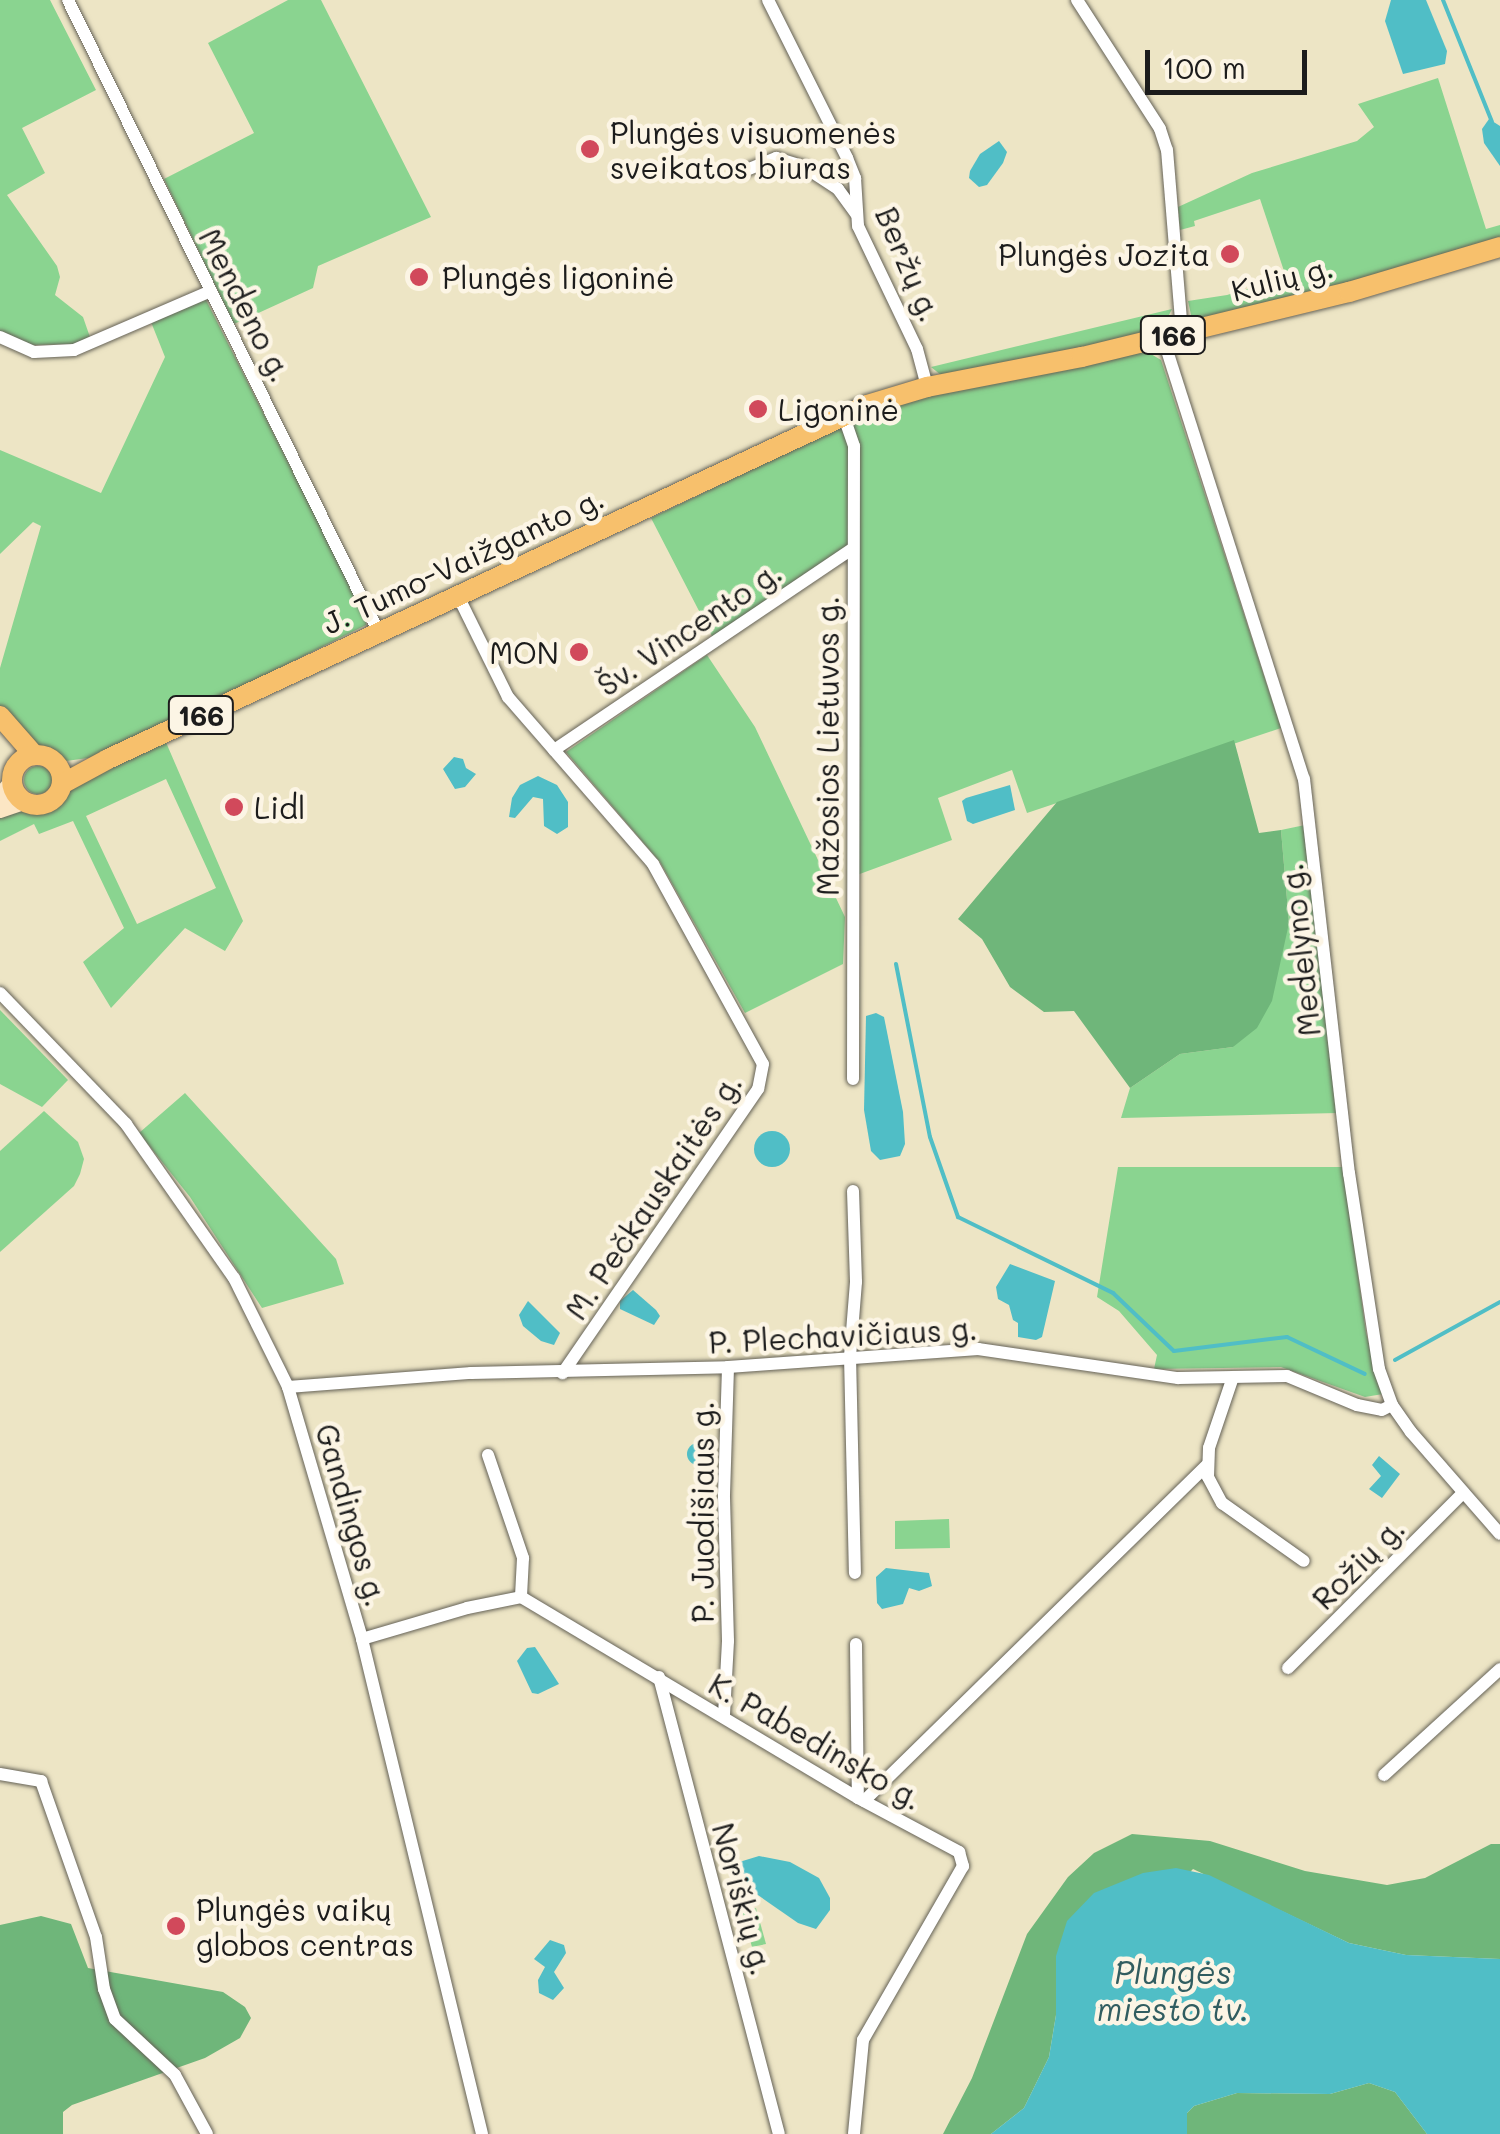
<!DOCTYPE html>
<meta charset="utf-8">
<style>
body{margin:0}
#map{position:relative;width:1500px;height:2134px;overflow:hidden;background:#ede5c5;font-family:Mali,sans-serif}
div>[style]{position:absolute}
[style*='--x']{left:calc(var(--x)*1px);top:calc(var(--y)*1px);width:calc(var(--w)*1px);rotate:calc(var(--a)*1deg)}
.green>*{inset:0;background:#8ad490}
.round{border-radius:50%}
.forest>*{inset:0;background:#6fb67a}
.water>*{inset:0;background:#50bec6}
.stream>*{height:4px;margin:-2px;padding:0 2px;transform-origin:2px;border-radius:2px;background:#50bec6}
.roads{filter:drop-shadow(0 0 2px #656257) drop-shadow(0 0 2px #656257)}
.minor>*{height:12px;margin:-6px;padding:0 6px;transform-origin:6px;border-radius:6px;background:#fff}
.secondary>*{height:18px;margin:-9px;padding:0 9px;transform-origin:9px;border-radius:9px;background:#fce6c4}
.primary>*{height:20px;margin:-10px;padding:0 10px;transform-origin:10px;border-radius:10px;background:#f7c06c}
.primary>.ring{margin:-10px;padding:0;box-sizing:content-box;background:none;border:20px solid #f7c06c;border-radius:50%}
.dots>*{width:28px;height:28px;translate:-50% -50%;box-sizing:border-box;border:5px solid #fcf5e5;border-radius:50%}
span{translate:-50% -50%;white-space:nowrap;text-align:center;line-height:1.15;-webkit-text-stroke:9px #fcf5e5;paint-order:stroke}
.shield-label span{padding:2px 8px;background:#fcf5e5;border:2px solid;border-radius:8px;-webkit-text-stroke-width:0}
.shield-label{font-size:28px;color:#1c1c1c;font-weight:700}
.poi-label{font-size:30px;color:#1c1c1c}
.left{translate:0 -50%;text-align:left}
.right{translate:-100% -50%;text-align:right}
.street-label{font-size:30px;color:#1c1c1c}
.water-label{font-size:32px;color:#315d60;font-style:italic}
.scale{position:absolute;left:1145px;top:50px;width:162px;height:45px;box-sizing:border-box;border:5px solid #1c1c1c;border-top:0;padding-left:12px;font-size:30px;line-height:35px;white-space:nowrap;color:#1c1c1c;-webkit-text-stroke:8px #fcf5e5;paint-order:stroke}
</style>
<div id="map">
<div class="green">
<div style="clip-path:polygon(0 0,50px 0,96px 90px,22px 128px,45px 173px,7px 195px,57px 266px,60px 277px,55px 295px,83px 317px,91px 340px,79px 344px,31px 345px,0 331px)"></div>
<div style="clip-path:polygon(288px 0,321px 0,431px 217px,318px 266px,313px 288px,234px 324px,164px 179px,254px 133px,208px 43px)"></div>
<div style="clip-path:polygon(1438px 78px,1486px 229px,1500px 225px,1500px 240px,1434px 263px,1200px 320px,1191px 315px,1188px 301px,1227px 295px,1286px 277px,1260px 199px,1194px 221px,1195px 226px,1180px 230px,1178px 207px,1252px 173px,1357px 141px,1374px 127px,1358px 104px)"></div>
<div style="clip-path:polygon(205px 298px,366px 616px,366px 625px,103px 756px,66px 761px,31px 745px,0 706px,0 668px,41px 526px,33px 522px,0 554px,0 450px,101px 493px,165px 357px,151px 322px)"></div>
<div style="clip-path:polygon(1172px 309px,1162px 329px,1131px 338px,941px 375px,931px 367px)"></div>
<div style="clip-path:polygon(1146px 351px,1161px 360px,1281px 728px,1027px 813px,1012px 770px,938px 798px,952px 840px,857px 875px,857px 541px,713px 638px,651px 518px,861px 417px,923px 397px)"></div>
<div style="clip-path:polygon(707px 655px,755px 727px,845px 917px,843px 964px,745px 1013px,660px 862px,566px 752px)"></div>
<div style="clip-path:polygon(evenodd,165px 740px,243px 921px,225px 951px,185px 928px,111px 1008px,83px 962px,124px 928px,73px 821px,39px 834px,34px 824px,0 841px,0 814px,24px 808px,48px 810px,74px 782px,165px 740px,166px 779px,216px 888px,137px 924px,86px 816px,166px 779px)"></div>
<div class="round" style="left:24px;top:766px;width:28px;height:28px"></div>
<div style="clip-path:polygon(1305px 825px,1338px 1113px,1121px 1118px,1130px 1088px,1180px 1054px,1233px 1047px,1289px 923px,1281px 830px)"></div>
<div style="clip-path:polygon(0 1010px,68px 1080px,42px 1107px,0 1084px)"></div>
<div style="clip-path:polygon(185px 1093px,336px 1259px,344px 1284px,262px 1308px,190px 1197px,139px 1133px)"></div>
<div style="clip-path:polygon(44px 1111px,78px 1142px,84px 1159px,80px 1174px,74px 1186px,0 1252px,0 1151px)"></div>
<div style="clip-path:polygon(1118px 1167px,1343px 1167px,1366px 1333px,1383px 1394px,1365px 1397px,1281px 1367px,1154px 1369px,1157px 1355px,1119px 1311px,1097px 1297px)"></div>
<div style="clip-path:polygon(949px 1519px,950px 1548px,895px 1549px,895px 1521px)"></div>
<div style="clip-path:polygon(756px 1908px,766px 1944px,752px 1947px,742px 1912px)"></div>
</div>
<div class="forest">
<div style="clip-path:polygon(1234px 740px,1259px 833px,1281px 830px,1289px 923px,1272px 1001px,1257px 1028px,1233px 1047px,1180px 1054px,1130px 1088px,1074px 1011px,1044px 1012px,1010px 987px,982px 939px,958px 919px,1057px 802px)"></div>
<div style="clip-path:polygon(1132px 1834px,1210px 1841px,1305px 1871px,1387px 1885px,1425px 1878px,1491px 1844px,1500px 1844px,1500px 1959px,1406px 1955px,1349px 1943px,1193px 1869px,1056px 2015px,1049px 2057px,1024px 2108px,991px 2134px,943px 2134px,972px 2078px,1027px 1934px,1068px 1877px,1094px 1853px)"></div>
<div style="clip-path:polygon(41px 1916px,71px 1924px,88px 1968px,223px 1992px,245px 2007px,251px 2018px,240px 2038px,205px 2058px,72px 2105px,63px 2112px,63px 2134px,0 2134px,0 1925px)"></div>
<div style="clip-path:polygon(1369px 2083px,1395px 2092px,1427px 2134px,1187px 2134px,1187px 2113px,1194px 2106px,1237px 2093px,1330px 2094px)"></div>
</div>
<div class="water">
<div style="clip-path:polygon(1391px 0,1426px 0,1447px 51px,1445px 64px,1403px 74px,1385px 21px)"></div>
<div style="clip-path:polygon(1489px 119px,1500px 126px,1500px 166px,1484px 143px,1482px 129px)"></div>
<div style="clip-path:polygon(999px 141px,1007px 152px,1003px 163px,987px 185px,979px 187px,969px 178px,970px 171px,980px 154px)"></div>
<div style="clip-path:polygon(454px 757px,463px 759px,466px 768px,476px 774px,465px 787px,455px 789px,443px 769px)"></div>
<div style="clip-path:polygon(538px 776px,557px 785px,568px 802px,568px 827px,557px 834px,544px 826px,543px 799px,533px 797px,515px 818px,509px 817px,512px 798px,520px 785px)"></div>
<div style="clip-path:polygon(1010px 785px,1015px 810px,973px 824px,967px 821px,962px 801px,966px 798px)"></div>
<div style="clip-path:polygon(876px 1013px,884px 1017px,903px 1112px,905px 1144px,900px 1156px,880px 1160px,871px 1151px,864px 1110px,866px 1016px)"></div>
<div class="round" style="left:754px;top:1131px;width:36px;height:36px"></div>
<div style="clip-path:polygon(1010px 1264px,1055px 1281px,1042px 1337px,1036px 1340px,1018px 1337px,1018px 1323px,1013px 1320px,1009px 1305px,998px 1299px,996px 1287px)"></div>
<div style="clip-path:polygon(633px 1290px,656px 1310px,660px 1316px,654px 1325px,620px 1309px,620px 1301px)"></div>
<div style="clip-path:polygon(528px 1301px,560px 1333px,554px 1345px,541px 1341px,523px 1326px,519px 1315px)"></div>
<div class="round" style="left:687px;top:1443px;width:22px;height:22px"></div>
<div style="clip-path:polygon(1379px 1456px,1400px 1474px,1382px 1498px,1369px 1489px,1381px 1476px,1372px 1465px)"></div>
<div style="clip-path:polygon(886px 1568px,929px 1573px,932px 1586px,919px 1591px,909px 1588px,903px 1604px,882px 1609px,877px 1603px,876px 1577px)"></div>
<div style="clip-path:polygon(535px 1647px,559px 1684px,538px 1694px,532px 1693px,517px 1661px,527px 1648px)"></div>
<div style="clip-path:polygon(759px 1856px,790px 1862px,819px 1878px,830px 1898px,830px 1910px,816px 1929px,798px 1923px,732px 1877px,736px 1863px)"></div>
<div style="clip-path:polygon(1176px 1868px,1209px 1875px,1349px 1943px,1406px 1955px,1500px 1959px,1500px 2134px,1427px 2134px,1395px 2092px,1369px 2083px,1330px 2094px,1237px 2093px,1194px 2106px,1187px 2113px,1187px 2134px,991px 2134px,1024px 2108px,1049px 2057px,1056px 2015px,1056px 1956px,1067px 1921px,1094px 1893px,1143px 1873px)"></div>
<div style="clip-path:polygon(550px 1940px,564px 1945px,566px 1953px,554px 1972px,564px 1988px,553px 2000px,539px 1993px,538px 1980px,545px 1967px,534px 1959px)"></div>
</div>
<div class="stream">
<div style="--x:1443;--y:0;--w:131;--a:68.1"></div>
<div style="--x:896;--y:964;--w:176;--a:78.9"></div>
<div style="--x:930;--y:1137;--w:85;--a:70.7"></div>
<div style="--x:958;--y:1217;--w:173;--a:26.1"></div>
<div style="--x:1113;--y:1293;--w:84;--a:43.6"></div>
<div style="--x:1174;--y:1351;--w:114;--a:-7.1"></div>
<div style="--x:1287;--y:1337;--w:86;--a:25.4"></div>
<div style="--x:1395;--y:1360;--w:120;--a:-28.9"></div>
</div>
<div class="roads">
<div class="minor">
<div style="--x:68;--y:0;--w:705;--a:63.83"></div>
<div style="--x:768;--y:0;--w:177;--a:63.4"></div>
<div style="--x:847;--y:158;--w:22;--a:68"></div>
<div style="--x:855;--y:178;--w:48;--a:86.4"></div>
<div style="--x:858;--y:226;--w:136;--a:64.4"></div>
<div style="--x:917;--y:349;--w:39;--a:75"></div>
<div style="--x:1077;--y:0;--w:153;--a:57.2"></div>
<div style="--x:1160;--y:129;--w:22;--a:72"></div>
<div style="--x:1167;--y:150;--w:184;--a:85.3"></div>
<div style="--x:744;--y:171;--w:35;--a:-22"></div>
<div style="--x:776;--y:158;--w:28;--a:17"></div>
<div style="--x:803;--y:166;--w:42;--a:33.3"></div>
<div style="--x:838;--y:189;--w:31;--a:54"></div>
<div style="--x:0;--y:337;--w:37;--a:24"></div>
<div style="--x:34;--y:352;--w:40;--a:-2.9"></div>
<div style="--x:74;--y:350;--w:149;--a:-23.3"></div>
<div style="--x:1163;--y:338;--w:463;--a:72.3"></div>
<div style="--x:1304;--y:779;--w:397;--a:83.5"></div>
<div style="--x:1349;--y:1173;--w:198;--a:81.3"></div>
<div style="--x:1379;--y:1369;--w:38;--a:70"></div>
<div style="--x:1392;--y:1405;--w:33;--a:55"></div>
<div style="--x:1411;--y:1432;--w:135;--a:48.9"></div>
<div style="--x:843;--y:414;--w:34;--a:71"></div>
<div style="--x:854;--y:446;--w:633;--a:90.09"></div>
<div style="--x:458;--y:596;--w:113;--a:63.7"></div>
<div style="--x:508;--y:697;--w:221;--a:49"></div>
<div style="--x:653;--y:864;--w:228;--a:61.2"></div>
<div style="--x:763;--y:1064;--w:25;--a:101"></div>
<div style="--x:758;--y:1089;--w:345;--a:124.5"></div>
<div style="--x:554;--y:750;--w:359;--a:-34"></div>
<div style="--x:0;--y:993;--w:182;--a:46.1"></div>
<div style="--x:126;--y:1124;--w:188;--a:55"></div>
<div style="--x:234;--y:1278;--w:122;--a:63.6"></div>
<div style="--x:288;--y:1387;--w:263;--a:73.6"></div>
<div style="--x:362;--y:1639;--w:509;--a:76.37"></div>
<div style="--x:853;--y:1191;--w:91;--a:88.1"></div>
<div style="--x:856;--y:1282;--w:74;--a:94.6"></div>
<div style="--x:850;--y:1356;--w:217;--a:88.7"></div>
<div style="--x:1233;--y:1377;--w:75;--a:108.7"></div>
<div style="--x:1209;--y:1448;--w:29;--a:92"></div>
<div style="--x:1208;--y:1477;--w:30;--a:62"></div>
<div style="--x:1222;--y:1503;--w:100;--a:35.3"></div>
<div style="--x:288;--y:1387;--w:184;--a:-4.4"></div>
<div style="--x:471;--y:1373;--w:257;--a:-1.3"></div>
<div style="--x:728;--y:1367;--w:251;--a:-4.1"></div>
<div style="--x:978;--y:1349;--w:202;--a:8.3"></div>
<div style="--x:1178;--y:1378;--w:109;--a:-1.1"></div>
<div style="--x:1287;--y:1376;--w:76;--a:22.5"></div>
<div style="--x:1357;--y:1405;--w:25;--a:11"></div>
<div style="--x:1382;--y:1410;--w:11;--a:-27"></div>
<div style="--x:488;--y:1455;--w:109;--a:71.2"></div>
<div style="--x:523;--y:1558;--w:39;--a:93"></div>
<div style="--x:362;--y:1639;--w:109;--a:-16.4"></div>
<div style="--x:467;--y:1608;--w:55;--a:-11.5"></div>
<div style="--x:521;--y:1597;--w:392;--a:30.8"></div>
<div style="--x:858;--y:1798;--w:115;--a:28.1"></div>
<div style="--x:959;--y:1852;--w:15;--a:74"></div>
<div style="--x:963;--y:1866;--w:201;--a:119.9"></div>
<div style="--x:863;--y:2040;--w:94;--a:95.5"></div>
<div style="--x:856;--y:1644;--w:154;--a:89.3"></div>
<div style="--x:1288;--y:1668;--w:247;--a:-45"></div>
<div style="--x:659;--y:1677;--w:472;--a:75.3"></div>
<div style="--x:724;--y:1715;--w:74;--a:-86.9"></div>
<div style="--x:728;--y:1641;--w:146;--a:-91.6"></div>
<div style="--x:724;--y:1495;--w:128;--a:-88.2"></div>
<div style="--x:0;--y:1774;--w:42;--a:9.7"></div>
<div style="--x:41;--y:1781;--w:165;--a:70.6"></div>
<div style="--x:96;--y:1937;--w:53;--a:81.3"></div>
<div style="--x:104;--y:1989;--w:32;--a:70"></div>
<div style="--x:115;--y:2019;--w:82;--a:43"></div>
<div style="--x:175;--y:2075;--w:67;--a:61.5"></div>
<div style="--x:1384;--y:1775;--w:157;--a:-42.4"></div>
<div style="--x:864;--y:1801;--w:480;--a:-44.4"></div>
</div>
<div class="secondary">
<div style="--x:0;--y:798;--w:19;--a:-51"></div>
<div style="--x:0;--y:809;--w:24;--a:-19"></div>
</div>
<div class="primary">
<div style="--x:0;--y:716;--w:52;--a:48.9"></div>
<div class="ring" style="left:12px;top:755px;width:30px;height:30px"></div>
<div style="--x:62;--y:784;--w:52;--a:-28.5"></div>
<div style="--x:108;--y:759;--w:837;--a:-25"></div>
<div style="--x:867;--y:405;--w:63;--a:-16.7"></div>
<div style="--x:927;--y:387;--w:158;--a:-11"></div>
<div style="--x:1082;--y:357;--w:275;--a:-13.7"></div>
<div style="--x:1349;--y:292;--w:158;--a:-16.6"></div>
</div>
</div>
<div class="dots">
<div style="left:590px;top:149px;background:#d1495b"></div>
<div style="left:1230px;top:254px;background:#d1495b"></div>
<div style="left:419px;top:277px;background:#d1495b"></div>
<div style="left:758px;top:409px;background:#d1495b"></div>
<div style="left:579px;top:652px;background:#d1495b"></div>
<div style="left:234px;top:807px;background:#d1495b"></div>
<div style="left:176px;top:1926px;background:#d1495b"></div>
</div>
<div class="shield-label">
<span style="left:1173px;top:335px">166</span>
<span style="left:201px;top:715px">166</span>
</div>
<div class="poi-label">
<span class="left" style="left:610px;top:149px">Plungės visuomenės<br>sveikatos biuras</span>
<span class="right" style="left:1210px;top:254px">Plungės Jozita</span>
<span class="left" style="left:442px;top:277px">Plungės ligoninė</span>
<span class="left" style="left:778px;top:409px">Ligoninė</span>
<span class="right" style="left:559px;top:652px">MON</span>
<span class="left" style="left:254px;top:807px">Lidl</span>
<span class="left" style="left:196px;top:1926px">Plungės vaikų<br>globos centras</span>
</div>
<div class="street-label">
<span style="left:909px;top:264px;rotate:67deg">Beržų g.</span>
<span style="left:1282px;top:278px;rotate:-14deg">Kulių g.</span>
<span style="left:246px;top:305px;rotate:63deg">Mendeno g.</span>
<span style="left:463px;top:560px;rotate:-25deg">J. Tumo-Vaižganto g.</span>
<span style="left:689px;top:628px;rotate:-34deg">Šv. Vincento g.</span>
<span style="left:827px;top:746px;rotate:-90deg">Mažosios Lietuvos g.</span>
<span style="left:1300px;top:950px;rotate:-96deg">Medelyno g.</span>
<span style="left:653px;top:1196px;rotate:-56deg">M. Pečkauskaitės g.</span>
<span style="left:843px;top:1335px;rotate:-3deg">P. Plechavičiaus g.</span>
<span style="left:702px;top:1512px;rotate:-90deg">P. Juodišiaus g.</span>
<span style="left:352px;top:1515px;rotate:74deg">Gandingos g.</span>
<span style="left:1358px;top:1563px;rotate:-45deg">Rožių g.</span>
<span style="left:816px;top:1741px;rotate:30deg">K. Pabedinsko g.</span>
<span style="left:743px;top:1899px;rotate:75deg">Noriškių g.</span>
</div>
<div class="water-label">
<span style="left:1173px;top:1990px">Plungės<br>miesto tv.</span>
</div>
<div class="scale">100 m</div>
</div>
